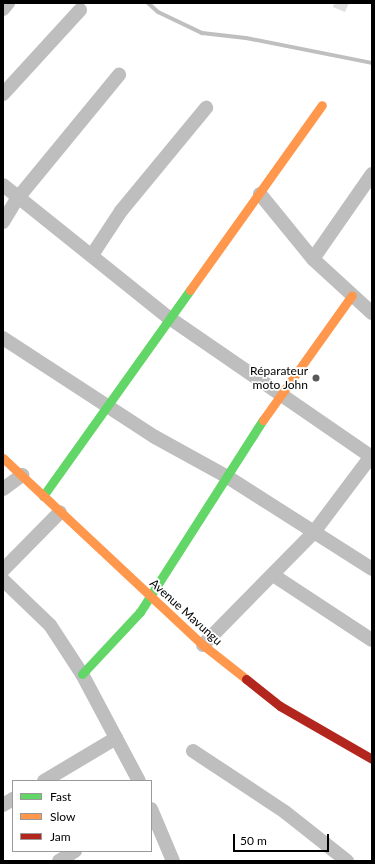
<!DOCTYPE html>
<meta charset="utf-8">
<style>
body{margin:0}
#map{position:relative;width:375px;height:864px;overflow:hidden;background:#fff;font-family:Lato,sans-serif}
div>[style]{position:absolute}
[style*='--x']{left:calc(var(--x)*1px);top:calc(var(--y)*1px);width:calc(var(--w)*1px);rotate:calc(var(--a)*1deg)}
.stream>*{height:4px;margin:-2px;padding:0 2px;transform-origin:2px;border-radius:2px;background:#bfbfbf}
.building>*{inset:0;background:#dfdfdf}
.street>*{height:14px;margin:-7px;padding:0 7px;transform-origin:7px;border-radius:7px;background:#bebebe}
.fast>*{height:9px;margin:-4.5px;padding:0 4.5px;transform-origin:4.5px;border-radius:4.5px;background:#63d668}
.slow>*{height:9px;margin:-4.5px;padding:0 4.5px;transform-origin:4.5px;border-radius:4.5px;background:#ff974d}
.jam>*{height:9px;margin:-4.5px;padding:0 4.5px;transform-origin:4.5px;border-radius:4.5px;background:#b3261e}
.dots>*{width:11px;height:11px;translate:-50% -50%;box-sizing:border-box;border:2px solid #fff;border-radius:50%}
span{translate:-50% -50%;white-space:nowrap;text-align:center;line-height:1.15;-webkit-text-stroke:3.5px #fff;paint-order:stroke}
.poi-label{font-size:12px;color:#000}
.right{translate:-100% -50%;text-align:right}
.street-label{font-size:12px;color:#000}
.frame{position:absolute;inset:0;border:4px solid #000;pointer-events:none}
.legend{position:absolute;left:12px;top:780px;width:140px;height:72px;box-sizing:border-box;background:#fff;border:1px solid #999;margin:0;padding:5px 7px;list-style:none;font-size:12px;color:#000}
.legend li{display:flex;align-items:center;gap:8px;height:20px}
.legend b{width:20px;border:1px solid #999}
.scale{position:absolute;left:233px;top:834px;width:96px;height:18px;box-sizing:border-box;border:2px solid #000;border-top:0;padding-left:5px;font-size:12px;line-height:14px;white-space:nowrap;color:#000;-webkit-text-stroke:3px #fff;paint-order:stroke}
</style>
<div id="map">
<div class="stream">
<div style="--x:148;--y:3;--w:13;--a:42"></div>
<div style="--x:158;--y:12;--w:49;--a:25.5"></div>
<div style="--x:202;--y:33;--w:44;--a:6.5"></div>
<div style="--x:246;--y:38;--w:128;--a:11.2"></div>
</div>
<div class="building">
<div style="clip-path:polygon(334px 3px,349px 3px,345px 12px,333px 7px)"></div>
</div>
<div class="street">
<div style="--x:3;--y:9;--w:8;--a:-50"></div>
<div style="--x:3;--y:94;--w:114;--a:-47.5"></div>
<div style="--x:372;--y:174;--w:103;--a:124.8"></div>
<div style="--x:313;--y:259;--w:80;--a:42.5"></div>
<div style="--x:3;--y:185;--w:211;--a:38.7"></div>
<div style="--x:168;--y:317;--w:247;--a:34.5"></div>
<div style="--x:260;--y:194;--w:84;--a:50.8"></div>
<div style="--x:3;--y:222;--w:27;--a:-59"></div>
<div style="--x:17;--y:199;--w:161;--a:-50.6"></div>
<div style="--x:92;--y:255;--w:53;--a:-56.6"></div>
<div style="--x:121;--y:211;--w:134;--a:-50.5"></div>
<div style="--x:3;--y:338;--w:181;--a:33.1"></div>
<div style="--x:155;--y:437;--w:81;--a:28.8"></div>
<div style="--x:226;--y:476;--w:173;--a:32.5"></div>
<div style="--x:3;--y:489;--w:24;--a:-36"></div>
<div style="--x:3;--y:570;--w:81;--a:-45.5"></div>
<div style="--x:273;--y:575;--w:118;--a:33.3"></div>
<div style="--x:3;--y:580;--w:65;--a:43.8"></div>
<div style="--x:50;--y:625;--w:59;--a:56.9"></div>
<div style="--x:82;--y:674;--w:121;--a:62"></div>
<div style="--x:203;--y:645;--w:158;--a:-45.5"></div>
<div style="--x:314;--y:532;--w:96;--a:-53"></div>
<div style="--x:193;--y:751;--w:110;--a:33.5"></div>
<div style="--x:285;--y:812;--w:79;--a:38.3"></div>
<div style="--x:44;--y:781;--w:84;--a:-30.8"></div>
<div style="--x:3;--y:805;--w:12;--a:-31"></div>
<div style="--x:151;--y:809;--w:56;--a:67.1"></div>
<div style="--x:59;--y:861;--w:19;--a:-32"></div>
</div>
<div class="fast">
<div style="--x:43;--y:496;--w:253;--a:-54.5"></div>
<div style="--x:82;--y:674;--w:85;--a:-46.9"></div>
<div style="--x:140;--y:612;--w:228;--a:-57.4"></div>
</div>
<div class="slow">
<div style="--x:190;--y:290;--w:227;--a:-54.5"></div>
<div style="--x:263;--y:420;--w:153;--a:-54.5"></div>
<div style="--x:3;--y:458;--w:274;--a:43.1"></div>
<div style="--x:203;--y:645;--w:55;--a:38.3"></div>
</div>
<div class="jam">
<div style="--x:246;--y:679;--w:43;--a:38.5"></div>
<div style="--x:280;--y:706;--w:106;--a:29.9"></div>
</div>
<div class="dots">
<div style="left:316px;top:378px;background:#595959"></div>
</div>
<div class="poi-label">
<span class="right" style="left:308px;top:378px">Réparateur<br>moto John</span>
</div>
<div class="street-label">
<span style="left:186px;top:612px;rotate:42deg">Avenue Mavungu</span>
</div>
<div class="frame"></div>
<ul class="legend">
<li><b style="height:5px;background:#63d668"></b>Fast</li>
<li><b style="height:5px;background:#ff974d"></b>Slow</li>
<li><b style="height:5px;background:#b3261e"></b>Jam</li>
</ul>
<div class="scale">50 m</div>
</div>
